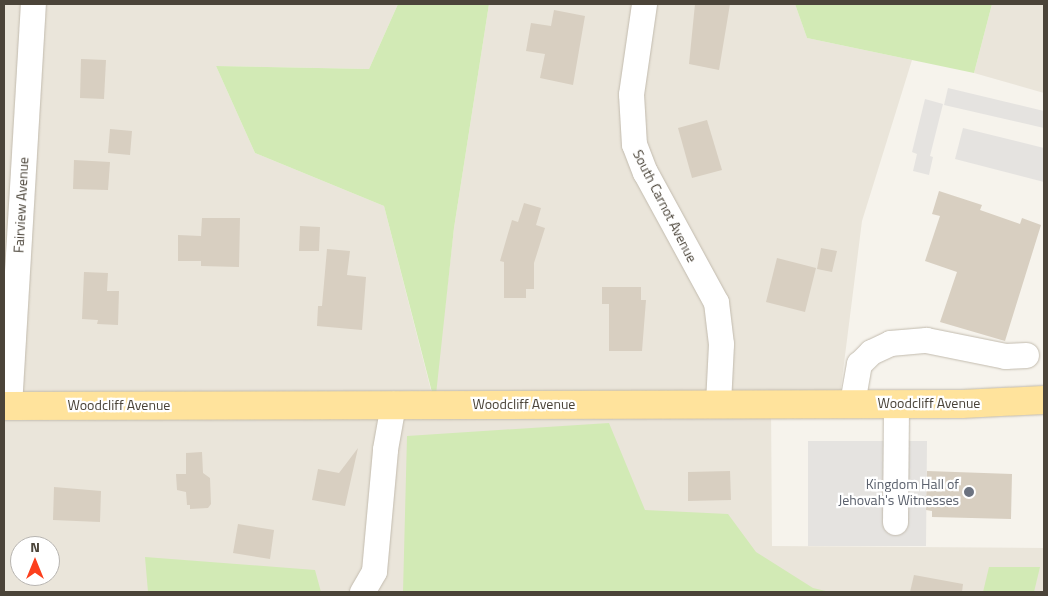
<!DOCTYPE html>
<style>
body{margin:0}
#map{position:relative;width:1048px;height:596px;overflow:hidden;background:#f6f3ec;font-family:"Titillium Web",sans-serif}
div>[style]{position:absolute}
[style*='--x']{left:calc(var(--x)*1px);top:calc(var(--y)*1px);width:calc(var(--w)*1px);rotate:calc(var(--a)*1deg)}
.residential>*{inset:0;background:#eae5da}
.green>*{inset:0;background:#d2eab5}
.parking>*{inset:0;background:#e5e3e0}
.building>*{inset:0;background:#d8cfc1}
.roads{filter:drop-shadow(0 0 1px #c2bbae) drop-shadow(0 0 1px #c2bbae)}
.minor>*{height:25px;margin:-12.5px;padding:0 12.5px;transform-origin:12.5px;border-radius:12.5px;background:#fff}
.major>*{height:28px;margin:-14px;padding:0 14px;transform-origin:14px;border-radius:14px;background:#ffe39c}
.dots>*{width:14px;height:14px;translate:-50% -50%;box-sizing:border-box;border:2px solid #fff;border-radius:50%}
span{translate:-50% -50%;white-space:nowrap;text-align:center;line-height:1.15;-webkit-text-stroke:4.5px #fff;paint-order:stroke}
.street-label{font-size:14px;color:#4b4439}
.worship-label{font-size:14px;color:#5b616d}
.right{translate:-100% -50%;text-align:right}
.frame{position:absolute;inset:0;border:5px solid #4b4439;pointer-events:none}
.north{position:absolute;left:10px;top:536px;width:50px;height:50px;box-sizing:border-box;background:#fff;border:1px solid #b7b4b0;border-radius:50%;rotate:0deg;font-size:14px;font-weight:700;line-height:20px;text-align:center;color:#4b4439}
.north::after{content:'';display:block;margin:auto;width:18px;height:22px;background:#fc3f1d;clip-path:polygon(50% 0,100% 100%,50% 72%,0 100%)}
</style>
<div id="map">
<div class="residential">
<div style="clip-path:polygon(evenodd,4px 4px,398px 4px,369px 69px,216px 66px,255px 153px,384px 206px,434px 402px,454px 228px,489px 4px,795px 4px,807px 38px,912px 60px,862px 221px,839px 403px,771px 403px,772px 546px,1044px 548px,1044px 592px,4px 592px,4px 4px,20px 546px,50px 546px,50px 576px,20px 576px,20px 546px)"></div>
<div style="clip-path:polygon(992px 4px,1044px 4px,1044px 93px,974px 73px)"></div>
</div>
<div class="green">
<div style="clip-path:polygon(398px 4px,489px 4px,454px 228px,435px 404px,384px 206px,255px 153px,216px 66px,369px 69px)"></div>
<div style="clip-path:polygon(795px 4px,992px 4px,974px 73px,807px 38px)"></div>
<div style="clip-path:polygon(609px 423px,645px 510px,728px 514px,756px 552px,813px 588px,830px 592px,403px 592px,407px 436px)"></div>
<div style="clip-path:polygon(145px 557px,315px 570px,321px 592px,148px 592px)"></div>
<div style="clip-path:polygon(989px 567px,1040px 567px,1034px 592px,983px 592px)"></div>
</div>
<div class="parking">
<div style="clip-path:polygon(948px 88px,1044px 111px,1044px 128px,944px 105px)"></div>
<div style="clip-path:polygon(925px 99px,943px 104px,930px 156px,933px 157px,929px 175px,913px 171px,917px 154px,912px 152px)"></div>
<div style="clip-path:polygon(963px 128px,1044px 148px,1044px 182px,955px 159px)"></div>
<div style="clip-path:polygon(808px 441px,927px 441px,926px 546px,808px 546px)"></div>
</div>
<div class="building">
<div style="clip-path:polygon(695px 4px,730px 4px,719px 70px,689px 64px)"></div>
<div style="clip-path:polygon(554px 10px,585px 16px,573px 85px,540px 78px,545px 54px,526px 51px,531px 23px,551px 26px)"></div>
<div style="clip-path:polygon(81px 59px,106px 60px,104px 99px,80px 98px)"></div>
<div style="clip-path:polygon(707px 120px,722px 170px,692px 178px,678px 128px)"></div>
<div style="clip-path:polygon(110px 129px,132px 131px,130px 155px,108px 153px)"></div>
<div style="clip-path:polygon(74px 160px,110px 162px,108px 190px,73px 189px)"></div>
<div style="clip-path:polygon(939px 191px,982px 205px,980px 210px,1020px 224px,1022px 218px,1041px 225px,1005px 341px,940px 322px,957px 272px,925px 261px,940px 216px,932px 214px)"></div>
<div style="clip-path:polygon(524px 203px,541px 208px,536px 225px,545px 228px,534px 263px,534px 289px,526px 289px,526px 298px,504px 298px,504px 262px,500px 261px,512px 220px,518px 222px)"></div>
<div style="clip-path:polygon(202px 218px,240px 218px,239px 267px,201px 266px,201px 261px,178px 261px,178px 235px,201px 236px)"></div>
<div style="clip-path:polygon(300px 226px,320px 227px,319px 251px,299px 251px)"></div>
<div style="clip-path:polygon(821px 248px,837px 251px,832px 272px,817px 269px)"></div>
<div style="clip-path:polygon(327px 249px,350px 251px,347px 275px,366px 277px,362px 330px,317px 326px,318px 306px,322px 306px)"></div>
<div style="clip-path:polygon(777px 258px,816px 268px,805px 312px,766px 302px)"></div>
<div style="clip-path:polygon(84px 272px,108px 273px,107px 291px,119px 291px,118px 325px,97px 324px,98px 320px,82px 319px)"></div>
<div style="clip-path:polygon(602px 287px,641px 287px,641px 300px,646px 300px,642px 351px,609px 351px,609px 304px,602px 304px)"></div>
<div style="clip-path:polygon(358px 448px,345px 506px,312px 500px,318px 469px,339px 473px)"></div>
<div style="clip-path:polygon(202px 452px,203px 473px,210px 478px,211px 504px,208px 508px,190px 509px,190px 505px,187px 505px,186px 492px,177px 490px,176px 474px,186px 474px,186px 453px)"></div>
<div style="clip-path:polygon(730px 471px,731px 500px,688px 501px,688px 472px)"></div>
<div style="clip-path:polygon(927px 471px,1012px 474px,1011px 519px,932px 517px,932px 511px,926px 510px)"></div>
<div style="clip-path:polygon(54px 487px,101px 491px,100px 522px,53px 520px)"></div>
<div style="clip-path:polygon(238px 524px,274px 530px,270px 559px,233px 553px)"></div>
<div style="clip-path:polygon(914px 575px,963px 584px,962px 592px,910px 592px)"></div>
</div>
<div class="roads">
<div class="minor">
<div style="--x:644;--y:4;--w:91;--a:98.2"></div>
<div style="--x:631;--y:94;--w:50;--a:86.6"></div>
<div style="--x:634;--y:144;--w:30;--a:69"></div>
<div style="--x:645;--y:172;--w:148;--a:61.4"></div>
<div style="--x:716;--y:302;--w:42;--a:83.2"></div>
<div style="--x:721;--y:344;--w:59;--a:92.9"></div>
<div style="--x:852;--y:403;--w:40;--a:-80"></div>
<div style="--x:859;--y:364;--w:17;--a:-45"></div>
<div style="--x:871;--y:352;--w:21;--a:-25"></div>
<div style="--x:890;--y:343;--w:36;--a:-5"></div>
<div style="--x:926;--y:340;--w:81;--a:11.4"></div>
<div style="--x:1005;--y:356;--w:21;--a:-3"></div>
<div style="--x:9;--y:406;--w:403;--a:-86.6"></div>
<div style="--x:895;--y:522;--w:118;--a:-89.5"></div>
<div style="--x:362;--y:592;--w:24;--a:-60"></div>
<div style="--x:374;--y:571;--w:122;--a:-84.8"></div>
<div style="--x:385;--y:449;--w:46;--a:-79.9"></div>
</div>
<div class="major">
<div style="--x:4;--y:406;--w:958;--a:-0.12"></div>
<div style="--x:962;--y:404;--w:82;--a:-2.8"></div>
</div>
</div>
<div class="dots">
<div style="left:969px;top:492px;background:#6b7280"></div>
</div>
<div class="street-label">
<span style="left:21px;top:205px;rotate:-87deg">Fairview Avenue</span>
<span style="left:665px;top:206px;rotate:63deg">South Carnot Avenue</span>
<span style="left:929px;top:403px">Woodcliff Avenue</span>
<span style="left:524px;top:404px">Woodcliff Avenue</span>
<span style="left:119px;top:405px">Woodcliff Avenue</span>
</div>
<div class="worship-label">
<span class="right" style="left:959px;top:492px">Kingdom Hall of<br>Jehovah's Witnesses</span>
</div>
<div class="frame"></div>
<div class="north">N</div>
</div>
